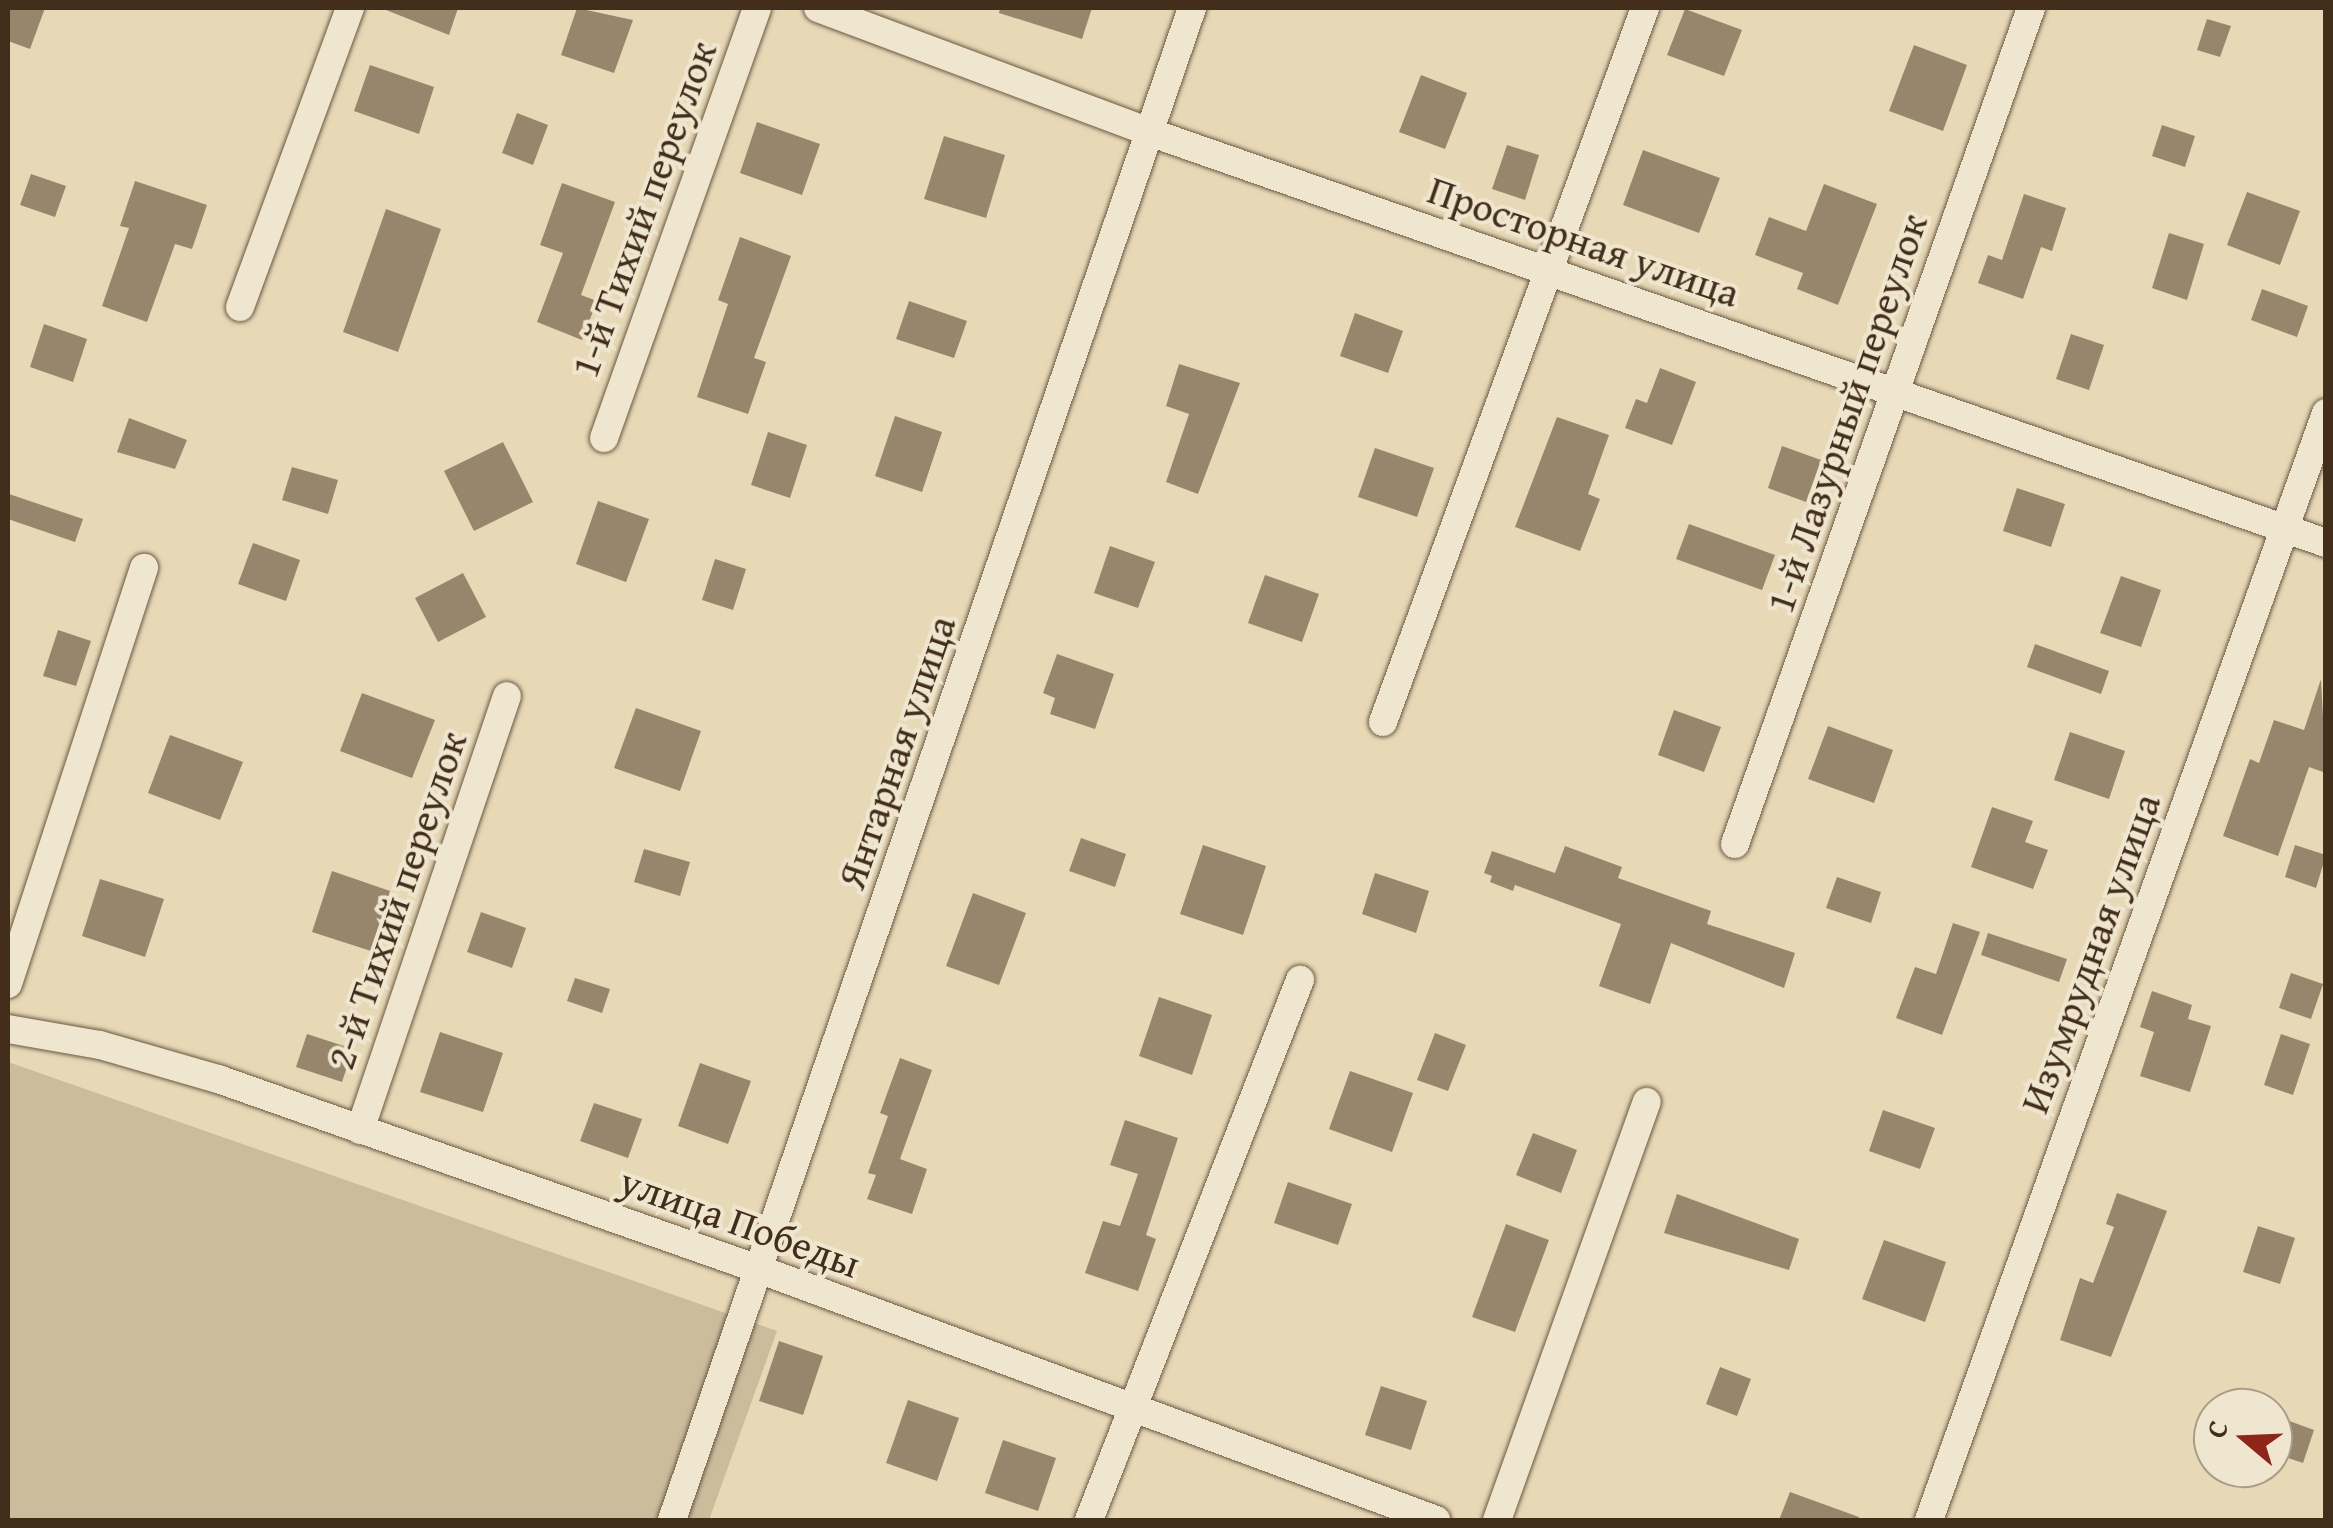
<!DOCTYPE html>
<meta charset="utf-8">
<style>
body{margin:0}
#map{position:relative;width:2333px;height:1528px;overflow:hidden;background:#e7d9b6;font-family:"Gentium Book Plus",serif}
div>[style]{position:absolute}
[style*='--x']{left:calc(var(--x)*1px);top:calc(var(--y)*1px);width:calc(var(--w)*1px);rotate:calc(var(--a)*1deg)}
.green>*{inset:0;background:#cbbc9c}
.building>*{inset:0;background:#98866c}
.roads{filter:drop-shadow(0 0 2px #6c5842) drop-shadow(0 0 2px #6c5842)}
.minor>*{height:28px;margin:-14px;padding:0 14px;transform-origin:14px;border-radius:14px;background:#efe6d0}
span{translate:-50% -50%;white-space:nowrap;text-align:center;line-height:1.15;-webkit-text-stroke:8px #efe6d0;paint-order:stroke}
.street-label{font-size:40px;color:#432d1b}
.frame{position:absolute;inset:0;border:10px solid #432d1b;pointer-events:none}
.north{position:absolute;left:2193px;top:1388px;width:100px;height:100px;box-sizing:border-box;background:#efe6d0;border:2px solid #aa9c88;border-radius:50%;rotate:289deg;font-size:28px;font-weight:700;line-height:40px;text-align:center;color:#432d1b}
.north::after{content:'';display:block;margin:auto;width:35px;height:45px;background:#8f2418;clip-path:polygon(50% 0,100% 100%,50% 72%,0 100%)}
</style>
<div id="map">
<div class="green">
<div style="clip-path:polygon(8px 1062px,777px 1331px,709px 1520px,8px 1520px)"></div>
</div>
<div class="building">
<div style="clip-path:polygon(8px 8px,45px 8px,30px 49px,8px 41px)"></div>
<div style="clip-path:polygon(381px 8px,458px 8px,449px 35px)"></div>
<div style="clip-path:polygon(577px 8px,633px 20px,614px 73px,561px 55px)"></div>
<div style="clip-path:polygon(1000px 8px,1092px 8px,1082px 39px,999px 13px)"></div>
<div style="clip-path:polygon(1685px 9px,1742px 30px,1724px 76px,1667px 55px)"></div>
<div style="clip-path:polygon(2207px 19px,2231px 26px,2220px 57px,2197px 50px)"></div>
<div style="clip-path:polygon(1914px 45px,1967px 65px,1943px 131px,1889px 111px)"></div>
<div style="clip-path:polygon(370px 65px,434px 87px,419px 134px,354px 111px)"></div>
<div style="clip-path:polygon(1421px 75px,1467px 93px,1445px 149px,1399px 132px)"></div>
<div style="clip-path:polygon(517px 113px,548px 125px,533px 165px,502px 153px)"></div>
<div style="clip-path:polygon(757px 122px,820px 144px,802px 195px,740px 173px)"></div>
<div style="clip-path:polygon(2162px 125px,2195px 136px,2185px 167px,2152px 156px)"></div>
<div style="clip-path:polygon(944px 136px,1005px 155px,986px 218px,924px 199px)"></div>
<div style="clip-path:polygon(1507px 145px,1539px 155px,1525px 200px,1492px 189px)"></div>
<div style="clip-path:polygon(1643px 150px,1720px 178px,1699px 233px,1623px 205px)"></div>
<div style="clip-path:polygon(31px 174px,66px 186px,55px 217px,20px 205px)"></div>
<div style="clip-path:polygon(135px 181px,207px 205px,192px 249px,175px 244px,147px 322px,102px 306px,129px 228px,120px 226px)"></div>
<div style="clip-path:polygon(562px 183px,615px 202px,581px 295px,597px 301px,582px 340px,537px 322px,563px 253px,540px 245px)"></div>
<div style="clip-path:polygon(1824px 184px,1877px 204px,1838px 305px,1797px 289px,1803px 273px,1755px 255px,1769px 217px,1806px 231px)"></div>
<div style="clip-path:polygon(2247px 192px,2300px 211px,2280px 265px,2227px 245px)"></div>
<div style="clip-path:polygon(2024px 194px,2066px 208px,2052px 251px,2041px 247px,2023px 299px,1978px 283px,1988px 255px,2002px 260px)"></div>
<div style="clip-path:polygon(386px 209px,441px 229px,398px 352px,343px 332px)"></div>
<div style="clip-path:polygon(2169px 233px,2204px 244px,2187px 300px,2152px 288px)"></div>
<div style="clip-path:polygon(740px 237px,791px 256px,754px 358px,766px 362px,748px 414px,697px 397px,728px 304px,718px 300px)"></div>
<div style="clip-path:polygon(2262px 289px,2308px 306px,2297px 337px,2251px 320px)"></div>
<div style="clip-path:polygon(909px 301px,967px 321px,954px 358px,896px 339px)"></div>
<div style="clip-path:polygon(1355px 313px,1403px 331px,1388px 373px,1340px 356px)"></div>
<div style="clip-path:polygon(44px 324px,87px 339px,73px 382px,30px 367px)"></div>
<div style="clip-path:polygon(2071px 334px,2104px 345px,2089px 390px,2056px 379px)"></div>
<div style="clip-path:polygon(1179px 364px,1240px 383px,1198px 494px,1166px 482px,1189px 414px,1166px 406px)"></div>
<div style="clip-path:polygon(1660px 368px,1696px 382px,1672px 445px,1625px 428px,1636px 399px,1647px 403px)"></div>
<div style="clip-path:polygon(895px 416px,942px 432px,922px 492px,875px 476px)"></div>
<div style="clip-path:polygon(1557px 417px,1609px 435px,1588px 494px,1600px 499px,1580px 551px,1515px 527px)"></div>
<div style="clip-path:polygon(129px 418px,187px 440px,175px 469px,117px 452px)"></div>
<div style="clip-path:polygon(768px 432px,807px 445px,790px 498px,751px 485px)"></div>
<div style="clip-path:polygon(503px 442px,533px 502px,474px 531px,444px 471px)"></div>
<div style="clip-path:polygon(1782px 446px,1821px 460px,1806px 502px,1768px 488px)"></div>
<div style="clip-path:polygon(1375px 448px,1434px 468px,1417px 517px,1358px 497px)"></div>
<div style="clip-path:polygon(292px 467px,338px 480px,328px 514px,282px 500px)"></div>
<div style="clip-path:polygon(2017px 488px,2065px 504px,2051px 547px,2003px 531px)"></div>
<div style="clip-path:polygon(9px 494px,83px 519px,75px 542px,8px 519px)"></div>
<div style="clip-path:polygon(598px 501px,649px 519px,626px 582px,576px 564px)"></div>
<div style="clip-path:polygon(1689px 524px,1775px 555px,1762px 590px,1676px 559px)"></div>
<div style="clip-path:polygon(253px 543px,300px 560px,286px 601px,238px 584px)"></div>
<div style="clip-path:polygon(1110px 546px,1155px 562px,1138px 608px,1094px 593px)"></div>
<div style="clip-path:polygon(715px 559px,746px 569px,733px 610px,702px 600px)"></div>
<div style="clip-path:polygon(463px 573px,486px 617px,438px 642px,415px 598px)"></div>
<div style="clip-path:polygon(1265px 575px,1319px 594px,1302px 642px,1248px 623px)"></div>
<div style="clip-path:polygon(2121px 576px,2161px 590px,2141px 647px,2100px 633px)"></div>
<div style="clip-path:polygon(58px 630px,91px 641px,76px 686px,43px 676px)"></div>
<div style="clip-path:polygon(2035px 644px,2109px 671px,2101px 694px,2027px 667px)"></div>
<div style="clip-path:polygon(1057px 654px,1114px 674px,1095px 729px,1050px 714px,1055px 698px,1043px 693px)"></div>
<div style="clip-path:polygon(2321px 679px,2326px 773px,2309px 767px,2278px 856px,2223px 836px,2250px 759px,2259px 763px,2274px 720px,2304px 730px)"></div>
<div style="clip-path:polygon(362px 693px,435px 720px,412px 778px,340px 751px)"></div>
<div style="clip-path:polygon(636px 708px,701px 731px,680px 791px,614px 768px)"></div>
<div style="clip-path:polygon(1674px 710px,1721px 727px,1704px 772px,1658px 755px)"></div>
<div style="clip-path:polygon(1828px 726px,1893px 750px,1874px 803px,1808px 779px)"></div>
<div style="clip-path:polygon(2070px 732px,2125px 751px,2109px 799px,2054px 780px)"></div>
<div style="clip-path:polygon(170px 735px,243px 762px,220px 820px,148px 793px)"></div>
<div style="clip-path:polygon(1992px 807px,2033px 821px,2025px 842px,2048px 850px,2033px 889px,1971px 867px)"></div>
<div style="clip-path:polygon(1081px 838px,1126px 854px,1115px 887px,1069px 871px)"></div>
<div style="clip-path:polygon(1203px 845px,1266px 866px,1243px 935px,1180px 914px)"></div>
<div style="clip-path:polygon(2295px 845px,2326px 855px,2316px 888px,2285px 877px)"></div>
<div style="clip-path:polygon(1565px 846px,1622px 867px,1618px 878px,1711px 911px,1707px 924px,1795px 953px,1784px 988px,1671px 943px,1650px 1004px,1599px 986px,1621px 924px,1515px 885px,1513px 891px,1490px 882px,1492px 876px,1484px 873px,1492px 851px,1555px 873px)"></div>
<div style="clip-path:polygon(644px 849px,690px 862px,680px 896px,634px 882px)"></div>
<div style="clip-path:polygon(332px 871px,390px 891px,371px 951px,312px 932px)"></div>
<div style="clip-path:polygon(1375px 873px,1429px 891px,1416px 933px,1362px 914px)"></div>
<div style="clip-path:polygon(1837px 877px,1881px 892px,1871px 923px,1826px 908px)"></div>
<div style="clip-path:polygon(100px 879px,164px 899px,145px 957px,82px 936px)"></div>
<div style="clip-path:polygon(973px 893px,1026px 913px,999px 985px,946px 966px)"></div>
<div style="clip-path:polygon(481px 912px,526px 928px,512px 968px,467px 952px)"></div>
<div style="clip-path:polygon(1953px 923px,1980px 932px,1942px 1035px,1896px 1018px,1915px 967px,1936px 974px)"></div>
<div style="clip-path:polygon(1988px 933px,2067px 959px,2059px 982px,1981px 955px)"></div>
<div style="clip-path:polygon(2291px 973px,2323px 984px,2311px 1019px,2279px 1008px)"></div>
<div style="clip-path:polygon(575px 978px,610px 989px,602px 1013px,567px 1001px)"></div>
<div style="clip-path:polygon(2152px 991px,2192px 1005px,2188px 1019px,2211px 1026px,2190px 1092px,2140px 1076px,2154px 1032px,2140px 1027px)"></div>
<div style="clip-path:polygon(1159px 997px,1212px 1015px,1192px 1075px,1139px 1056px)"></div>
<div style="clip-path:polygon(440px 1032px,503px 1053px,483px 1112px,420px 1092px)"></div>
<div style="clip-path:polygon(1435px 1033px,1466px 1045px,1448px 1091px,1417px 1080px)"></div>
<div style="clip-path:polygon(307px 1034px,353px 1049px,342px 1082px,296px 1067px)"></div>
<div style="clip-path:polygon(2281px 1034px,2310px 1044px,2293px 1095px,2264px 1085px)"></div>
<div style="clip-path:polygon(900px 1058px,932px 1070px,900px 1159px,927px 1169px,912px 1214px,867px 1199px,876px 1175px,868px 1173px,888px 1116px,880px 1113px)"></div>
<div style="clip-path:polygon(700px 1063px,751px 1081px,728px 1144px,678px 1126px)"></div>
<div style="clip-path:polygon(1350px 1071px,1413px 1093px,1392px 1152px,1329px 1129px)"></div>
<div style="clip-path:polygon(594px 1103px,642px 1119px,628px 1158px,580px 1141px)"></div>
<div style="clip-path:polygon(1883px 1110px,1935px 1128px,1920px 1169px,1869px 1151px)"></div>
<div style="clip-path:polygon(1125px 1120px,1178px 1138px,1146px 1235px,1156px 1239px,1138px 1291px,1085px 1273px,1103px 1221px,1120px 1226px,1138px 1174px,1110px 1165px)"></div>
<div style="clip-path:polygon(1533px 1133px,1577px 1150px,1561px 1193px,1516px 1175px)"></div>
<div style="clip-path:polygon(1288px 1182px,1352px 1204px,1338px 1245px,1274px 1223px)"></div>
<div style="clip-path:polygon(2117px 1193px,2167px 1211px,2111px 1357px,2060px 1340px,2080px 1278px,2093px 1283px,2114px 1227px,2106px 1224px)"></div>
<div style="clip-path:polygon(1677px 1194px,1799px 1239px,1789px 1270px,1664px 1233px)"></div>
<div style="clip-path:polygon(1506px 1224px,1549px 1240px,1515px 1332px,1472px 1317px)"></div>
<div style="clip-path:polygon(2258px 1226px,2295px 1238px,2280px 1284px,2243px 1272px)"></div>
<div style="clip-path:polygon(1884px 1240px,1946px 1262px,1925px 1322px,1862px 1299px)"></div>
<div style="clip-path:polygon(779px 1341px,823px 1356px,803px 1415px,759px 1401px)"></div>
<div style="clip-path:polygon(1720px 1367px,1751px 1379px,1737px 1416px,1706px 1404px)"></div>
<div style="clip-path:polygon(1381px 1386px,1427px 1401px,1411px 1450px,1365px 1435px)"></div>
<div style="clip-path:polygon(908px 1400px,959px 1418px,937px 1481px,886px 1463px)"></div>
<div style="clip-path:polygon(2273px 1415px,2314px 1430px,2303px 1463px,2273px 1453px)"></div>
<div style="clip-path:polygon(1003px 1440px,1056px 1458px,1038px 1511px,985px 1493px)"></div>
<div style="clip-path:polygon(1790px 1492px,1859px 1517px,1858px 1520px,1779px 1520px)"></div>
</div>
<div class="roads">
<div class="minor">
<div style="--x:818;--y:8;--w:353;--a:20.5"></div>
<div style="--x:1149;--y:132;--w:1247;--a:19.25"></div>
<div style="--x:240;--y:307;--w:319;--a:-69.8"></div>
<div style="--x:604;--y:438;--w:456;--a:-70.4"></div>
<div style="--x:1383;--y:722;--w:761;--a:-69.85"></div>
<div style="--x:1735;--y:844;--w:887;--a:-70.5"></div>
<div style="--x:8;--y:984;--w:438;--a:-71.9"></div>
<div style="--x:8;--y:1029;--w:93;--a:9.9"></div>
<div style="--x:100;--y:1045;--w:123;--a:16.1"></div>
<div style="--x:218;--y:1079;--w:576;--a:19.38"></div>
<div style="--x:761;--y:1270;--w:720;--a:20.32"></div>
<div style="--x:360;--y:1130;--w:458;--a:-71.3"></div>
<div style="--x:672;--y:1520;--w:1599;--a:-71.02"></div>
<div style="--x:1089;--y:1520;--w:580;--a:-68.66"></div>
<div style="--x:1497;--y:1520;--w:444;--a:-70.3"></div>
<div style="--x:1929;--y:1520;--w:1176;--a:-70.27"></div>
</div>
</div>
<div class="street-label">
<span style="left:643px;top:209px;rotate:-70deg">1-й Тихий переулок</span>
<span style="left:1584px;top:241px;rotate:19deg">Просторная улица</span>
<span style="left:1846px;top:413px;rotate:-71deg">1-й Лазурный переулок</span>
<span style="left:896px;top:752px;rotate:-71deg">Янтарная улица</span>
<span style="left:396px;top:900px;rotate:-71deg">2-й Тихий переулок</span>
<span style="left:2090px;top:953px;rotate:-70deg">Изумрудная улица</span>
<span style="left:740px;top:1222px;rotate:20deg">улица Победы</span>
</div>
<div class="frame"></div>
<div class="north">С</div>
</div>
